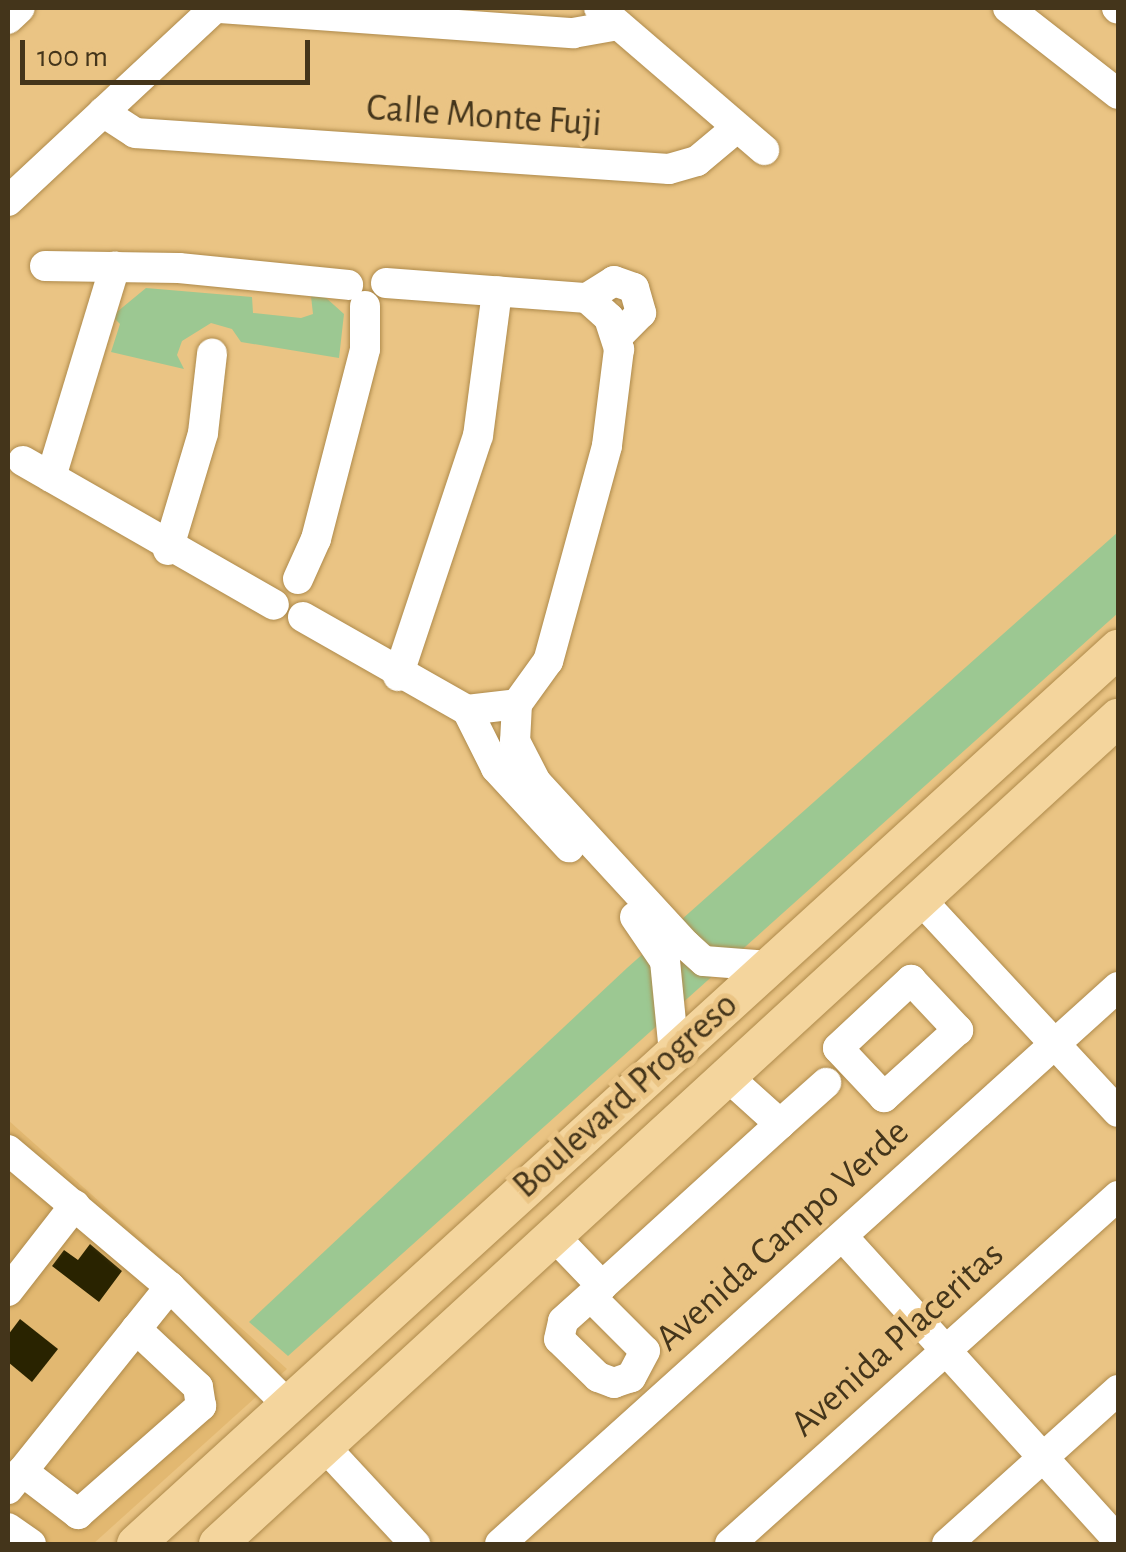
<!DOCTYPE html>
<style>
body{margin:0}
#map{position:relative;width:1126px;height:1552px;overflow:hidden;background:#eac484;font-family:"Alegreya Sans",sans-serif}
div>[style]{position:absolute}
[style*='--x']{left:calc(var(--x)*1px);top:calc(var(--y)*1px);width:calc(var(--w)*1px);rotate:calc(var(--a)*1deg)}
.built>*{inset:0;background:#e2b871}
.green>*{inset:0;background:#9cc892}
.building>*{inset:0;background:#292300}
.roads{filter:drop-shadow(0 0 2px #ae8a4b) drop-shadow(0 0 2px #ae8a4b)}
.minor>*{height:30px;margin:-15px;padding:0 15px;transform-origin:15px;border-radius:15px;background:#fff}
.major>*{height:38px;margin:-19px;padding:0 19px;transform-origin:19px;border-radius:19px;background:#f4d59d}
span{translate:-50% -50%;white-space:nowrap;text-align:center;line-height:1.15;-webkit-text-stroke:10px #eac484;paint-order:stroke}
.street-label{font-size:38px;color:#44351b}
.frame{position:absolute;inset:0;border:10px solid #44351b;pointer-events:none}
.scale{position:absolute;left:20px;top:40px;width:290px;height:45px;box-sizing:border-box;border:5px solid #44351b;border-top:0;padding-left:12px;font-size:30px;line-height:35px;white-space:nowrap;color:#44351b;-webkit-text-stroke:8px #eac484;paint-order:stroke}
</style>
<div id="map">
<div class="built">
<div style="clip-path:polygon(8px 1120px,287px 1369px,93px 1544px,8px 1544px)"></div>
</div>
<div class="green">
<div style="clip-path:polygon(146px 288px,252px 297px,253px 313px,301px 318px,313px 314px,311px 296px,324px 296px,344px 314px,339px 358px,241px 342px,232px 329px,211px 323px,182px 341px,177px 355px,184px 369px,111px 352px,120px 324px,112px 316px)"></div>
<div style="clip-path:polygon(1118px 532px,1118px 613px,288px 1356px,249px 1322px,627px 968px)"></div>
</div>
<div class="building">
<div style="clip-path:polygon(90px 1244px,122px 1271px,99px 1302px,52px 1266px,64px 1250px,78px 1260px)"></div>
<div style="clip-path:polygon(20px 1319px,58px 1349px,32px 1382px,8px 1362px,8px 1335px)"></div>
</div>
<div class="roads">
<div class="minor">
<div style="--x:220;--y:8;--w:354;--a:4.1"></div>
<div style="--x:573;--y:33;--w:46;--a:-10.1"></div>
<div style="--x:599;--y:8;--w:218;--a:40.7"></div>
<div style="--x:1008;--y:8;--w:140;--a:38"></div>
<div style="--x:1117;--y:8;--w:1;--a:45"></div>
<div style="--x:8;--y:19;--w:16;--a:-43"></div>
<div style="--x:103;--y:112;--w:38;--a:33"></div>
<div style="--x:135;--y:133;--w:535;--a:3.86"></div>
<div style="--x:669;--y:169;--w:29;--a:-16"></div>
<div style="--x:697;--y:161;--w:48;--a:-40"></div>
<div style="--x:8;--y:201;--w:283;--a:-43"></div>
<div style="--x:45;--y:266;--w:134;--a:0.9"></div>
<div style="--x:179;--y:268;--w:170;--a:5.7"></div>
<div style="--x:386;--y:283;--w:202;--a:4.3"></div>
<div style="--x:587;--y:298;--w:30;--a:42"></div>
<div style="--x:609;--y:318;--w:33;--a:72"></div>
<div style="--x:619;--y:349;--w:98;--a:97.1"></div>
<div style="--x:607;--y:446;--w:223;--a:105.3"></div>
<div style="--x:548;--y:661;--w:53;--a:125.8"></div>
<div style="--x:517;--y:704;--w:37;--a:93"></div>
<div style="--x:515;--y:741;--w:46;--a:62.9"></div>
<div style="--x:536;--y:782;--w:222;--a:47.4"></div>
<div style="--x:686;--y:945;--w:24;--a:42"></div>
<div style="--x:704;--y:961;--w:65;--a:4.4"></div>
<div style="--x:587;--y:298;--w:32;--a:-32"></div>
<div style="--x:614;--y:281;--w:21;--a:19"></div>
<div style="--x:634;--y:288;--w:26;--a:74"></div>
<div style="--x:641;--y:313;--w:34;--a:135"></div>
<div style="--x:23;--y:461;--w:289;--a:29.8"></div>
<div style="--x:51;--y:477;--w:220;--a:-73.1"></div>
<div style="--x:168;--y:550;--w:122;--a:-73.3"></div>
<div style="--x:203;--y:433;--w:80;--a:-83.5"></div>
<div style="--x:298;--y:579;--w:44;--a:-65.8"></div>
<div style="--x:316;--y:539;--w:196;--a:-75.5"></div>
<div style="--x:365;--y:349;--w:43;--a:-90"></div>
<div style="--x:303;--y:617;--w:189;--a:29.6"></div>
<div style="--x:467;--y:710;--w:50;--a:-6.8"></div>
<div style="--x:398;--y:676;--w:253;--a:-71.6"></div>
<div style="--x:478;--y:436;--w:146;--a:-82.5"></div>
<div style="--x:467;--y:710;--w:65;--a:63.4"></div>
<div style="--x:496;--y:768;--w:108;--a:47.3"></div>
<div style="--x:921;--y:900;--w:289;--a:47.1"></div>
<div style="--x:635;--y:917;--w:53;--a:55.7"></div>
<div style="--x:665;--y:961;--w:92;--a:84.4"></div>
<div style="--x:911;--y:980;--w:69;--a:46.8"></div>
<div style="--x:958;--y:1030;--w:100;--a:137.8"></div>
<div style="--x:884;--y:1097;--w:67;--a:-133.2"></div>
<div style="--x:838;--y:1048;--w:100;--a:-43"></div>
<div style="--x:780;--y:1124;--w:62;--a:-41.7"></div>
<div style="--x:8;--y:1150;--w:212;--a:40.2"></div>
<div style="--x:170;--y:1287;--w:164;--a:45"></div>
<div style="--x:555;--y:1237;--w:68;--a:46.2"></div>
<div style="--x:602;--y:1286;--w:241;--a:-42.3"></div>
<div style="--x:780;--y:1124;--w:67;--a:-138"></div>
<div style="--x:844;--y:1238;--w:408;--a:47.8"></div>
<div style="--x:8;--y:1291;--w:109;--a:-52.1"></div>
<div style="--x:591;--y:1297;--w:76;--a:45"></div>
<div style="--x:645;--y:1351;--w:30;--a:118"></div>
<div style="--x:631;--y:1377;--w:18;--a:161"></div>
<div style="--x:614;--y:1383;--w:17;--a:-159"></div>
<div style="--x:598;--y:1377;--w:54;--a:-135.7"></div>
<div style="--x:559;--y:1339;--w:18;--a:-77"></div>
<div style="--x:563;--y:1321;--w:52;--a:-41.9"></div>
<div style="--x:324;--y:1446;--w:134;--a:47.1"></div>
<div style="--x:22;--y:1471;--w:71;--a:37.5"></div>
<div style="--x:78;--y:1514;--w:164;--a:-41.3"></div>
<div style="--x:201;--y:1406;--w:19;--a:-99"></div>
<div style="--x:198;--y:1387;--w:85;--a:-136.9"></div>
<div style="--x:8;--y:1489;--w:259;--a:-51.3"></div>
<div style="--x:8;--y:1528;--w:28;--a:35"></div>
<div style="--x:500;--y:1544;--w:832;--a:-42.03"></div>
<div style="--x:730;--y:1544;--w:521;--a:-41.89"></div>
<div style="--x:947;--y:1544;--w:230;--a:-42"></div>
</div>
<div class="major">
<div style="--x:136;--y:1544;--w:1329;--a:-42.35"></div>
<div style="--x:218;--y:1544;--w:1222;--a:-42.55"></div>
</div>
</div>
<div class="street-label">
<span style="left:484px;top:117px;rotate:4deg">Calle Monte Fuji</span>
<span style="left:626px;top:1096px;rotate:-42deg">Boulevard Progreso</span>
<span style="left:783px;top:1236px;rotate:-42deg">Avenida Campo Verde</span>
<span style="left:898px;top:1340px;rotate:-42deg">Avenida Placeritas</span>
</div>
<div class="frame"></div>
<div class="scale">100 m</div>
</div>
